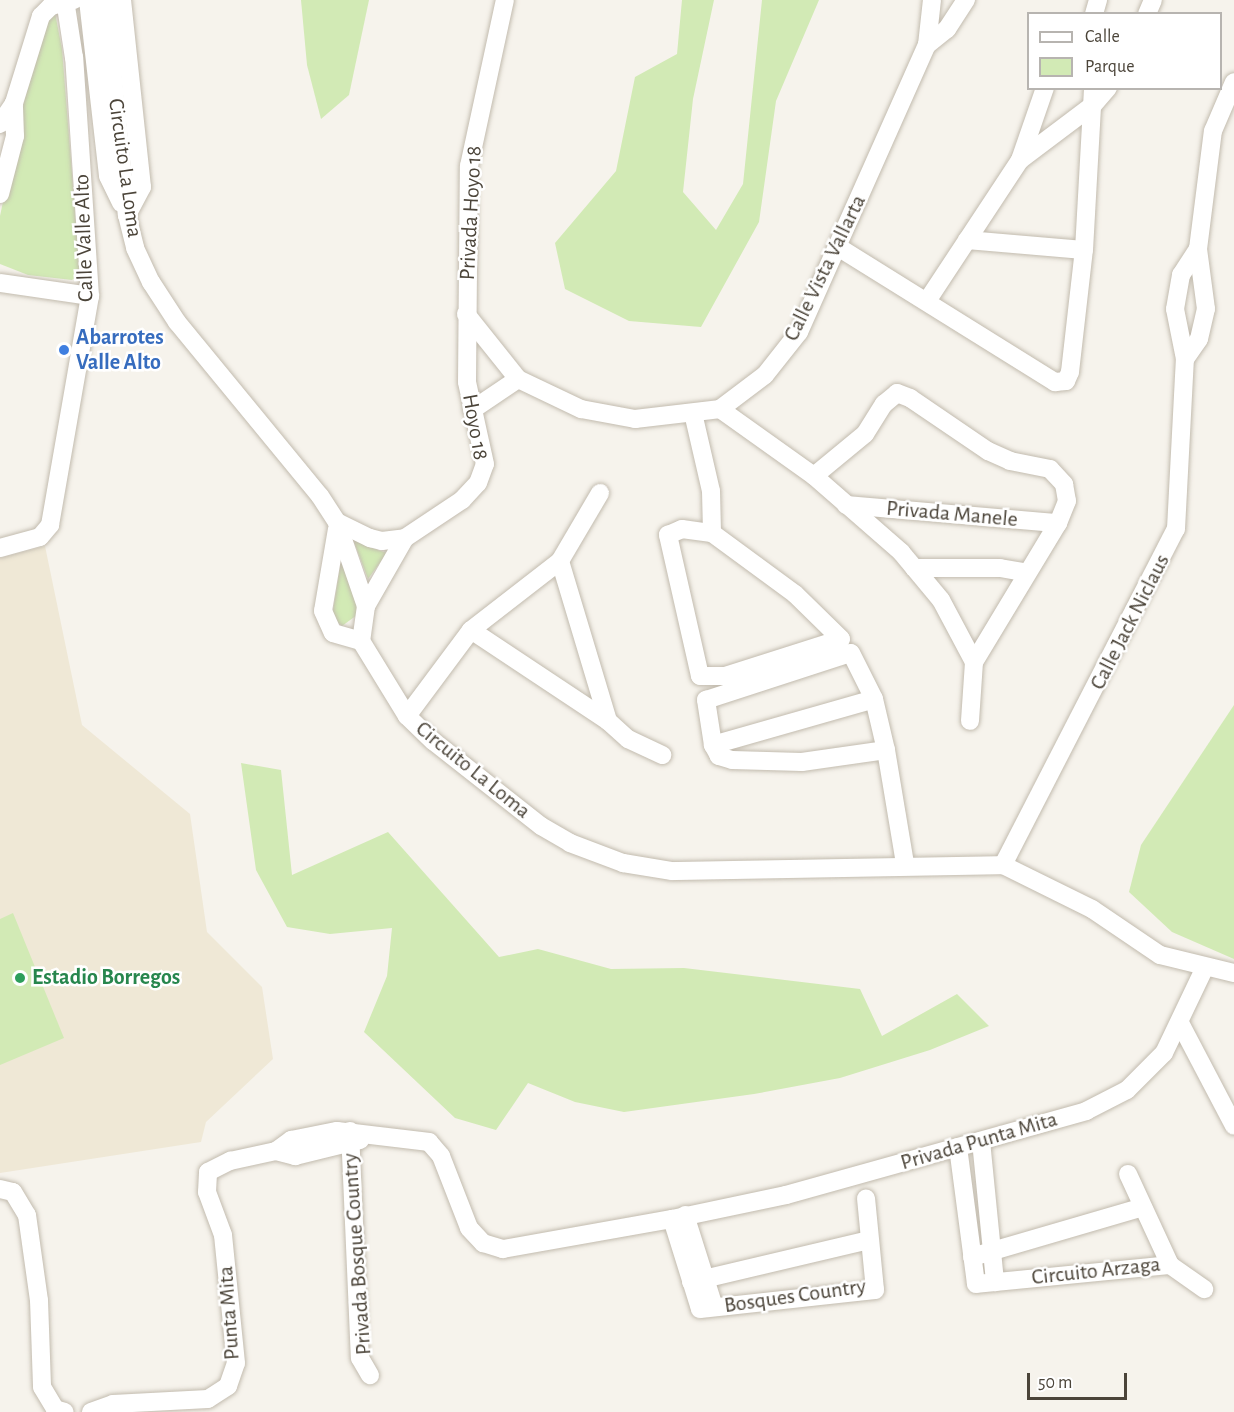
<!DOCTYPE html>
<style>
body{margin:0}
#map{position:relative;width:1234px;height:1412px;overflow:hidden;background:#f6f3ec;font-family:"Alegreya Sans",sans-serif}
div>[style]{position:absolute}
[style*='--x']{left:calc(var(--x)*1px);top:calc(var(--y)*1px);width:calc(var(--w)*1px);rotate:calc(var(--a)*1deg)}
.education>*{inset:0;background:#efe8d6}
.green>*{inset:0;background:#d2eab5}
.roads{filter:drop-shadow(0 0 2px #c2bbae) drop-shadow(0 0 2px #c2bbae)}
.minor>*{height:18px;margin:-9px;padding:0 9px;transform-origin:9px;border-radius:9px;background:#fff}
.dots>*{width:16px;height:16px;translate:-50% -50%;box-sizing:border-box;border:3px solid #fff;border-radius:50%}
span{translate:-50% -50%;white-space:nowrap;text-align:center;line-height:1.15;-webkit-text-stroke:5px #fff;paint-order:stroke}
.street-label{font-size:22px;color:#4b4439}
.shop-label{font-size:22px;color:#366cbe;font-weight:700}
.left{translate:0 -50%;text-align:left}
.leisure-label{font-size:22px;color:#27864d;font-weight:700}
.legend{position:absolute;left:1027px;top:12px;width:195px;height:78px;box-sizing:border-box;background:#fff;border:2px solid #b7b4b0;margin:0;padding:8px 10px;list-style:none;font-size:18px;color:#4b4439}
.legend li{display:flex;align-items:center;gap:12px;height:30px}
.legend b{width:30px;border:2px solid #b7b4b0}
.scale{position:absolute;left:1027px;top:1373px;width:100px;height:27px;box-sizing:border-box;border:3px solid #4b4439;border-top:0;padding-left:8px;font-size:18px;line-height:21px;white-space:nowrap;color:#4b4439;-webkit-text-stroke:4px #fff;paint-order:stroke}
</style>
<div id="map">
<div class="education">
<div style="clip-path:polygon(45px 546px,82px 725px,190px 814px,207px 932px,262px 987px,273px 1059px,206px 1122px,201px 1142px,0 1173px,0 558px)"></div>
</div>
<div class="green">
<div style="clip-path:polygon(301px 0,369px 0,349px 95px,321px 119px,307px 65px)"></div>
<div style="clip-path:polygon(682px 0,714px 0,693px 99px,683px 192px,716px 230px,743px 184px,762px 0,819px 0,776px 101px,759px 222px,701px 327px,629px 321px,565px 289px,555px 243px,616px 171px,635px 77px,677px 54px)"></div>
<div style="clip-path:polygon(55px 13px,62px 49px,80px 274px,72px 280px,28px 275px,0 264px,0 216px,38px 36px,45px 15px)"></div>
<div style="clip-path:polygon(351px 534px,369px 547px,387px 553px,368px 579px)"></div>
<div style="clip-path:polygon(343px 548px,358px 592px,357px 615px,342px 626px,332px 617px)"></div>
<div style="clip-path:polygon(1234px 705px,1234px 959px,1172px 932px,1129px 892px,1141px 845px)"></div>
<div style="clip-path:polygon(241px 763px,281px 770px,292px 875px,388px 832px,499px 957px,538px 949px,611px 969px,684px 968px,860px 989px,882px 1036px,957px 994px,989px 1026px,930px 1050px,840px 1078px,754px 1094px,624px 1112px,575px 1102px,528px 1083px,496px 1130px,455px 1118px,364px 1032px,387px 976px,392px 928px,330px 934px,287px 927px,256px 870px)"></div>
<div style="clip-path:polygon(13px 913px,64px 1038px,0 1065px,0 919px)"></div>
</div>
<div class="roads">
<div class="minor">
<div style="--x:88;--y:0;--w:177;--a:83.5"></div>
<div style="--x:108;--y:176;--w:30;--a:64"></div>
<div style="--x:105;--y:0;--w:216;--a:84.2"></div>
<div style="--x:127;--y:215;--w:34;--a:76"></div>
<div style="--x:135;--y:248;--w:38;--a:65"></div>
<div style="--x:151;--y:282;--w:48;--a:57"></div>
<div style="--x:177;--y:322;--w:225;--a:50.6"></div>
<div style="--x:320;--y:496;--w:31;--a:57"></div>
<div style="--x:337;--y:522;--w:89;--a:71"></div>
<div style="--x:366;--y:606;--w:35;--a:98"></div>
<div style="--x:361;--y:641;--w:88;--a:58.5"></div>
<div style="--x:407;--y:716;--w:36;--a:44"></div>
<div style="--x:433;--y:741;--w:137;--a:38.2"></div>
<div style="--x:541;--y:826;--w:34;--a:30"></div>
<div style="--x:570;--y:843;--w:57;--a:20.7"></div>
<div style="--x:623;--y:863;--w:50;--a:9.3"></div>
<div style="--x:672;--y:871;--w:331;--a:-1"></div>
<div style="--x:1003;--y:865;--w:99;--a:26.3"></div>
<div style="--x:1092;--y:909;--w:82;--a:34.1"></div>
<div style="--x:1160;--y:955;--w:76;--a:13.7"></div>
<div style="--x:122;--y:0;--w:188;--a:83.9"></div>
<div style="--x:142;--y:187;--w:32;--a:118"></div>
<div style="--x:1094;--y:14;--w:15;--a:-74"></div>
<div style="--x:1147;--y:14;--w:15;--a:-67"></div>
<div style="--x:927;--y:45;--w:26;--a:-39"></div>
<div style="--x:947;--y:29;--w:35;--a:-57"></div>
<div style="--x:0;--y:124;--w:25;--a:-56"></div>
<div style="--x:14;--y:103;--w:91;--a:-72.8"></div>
<div style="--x:41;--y:16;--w:14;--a:-45"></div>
<div style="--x:51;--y:6;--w:24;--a:-15"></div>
<div style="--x:1020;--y:160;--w:76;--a:-70.9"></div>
<div style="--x:0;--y:194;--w:60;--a:-75.5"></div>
<div style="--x:15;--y:136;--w:33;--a:-92"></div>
<div style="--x:967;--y:240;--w:117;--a:4.9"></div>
<div style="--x:838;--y:247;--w:256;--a:31.9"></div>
<div style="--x:1055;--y:382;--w:11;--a:-5"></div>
<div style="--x:1066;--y:381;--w:10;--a:-66"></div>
<div style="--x:1070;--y:372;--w:123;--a:-83.5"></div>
<div style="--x:1084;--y:250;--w:162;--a:-86.8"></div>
<div style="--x:0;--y:283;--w:91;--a:8.2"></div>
<div style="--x:927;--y:301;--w:169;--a:-56.6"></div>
<div style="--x:1020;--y:160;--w:91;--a:-37"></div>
<div style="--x:1093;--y:105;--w:23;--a:-49"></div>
<div style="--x:466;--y:314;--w:83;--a:51.3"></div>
<div style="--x:518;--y:379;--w:70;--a:25.5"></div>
<div style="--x:581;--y:409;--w:55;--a:10.5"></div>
<div style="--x:635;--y:419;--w:86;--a:-6.7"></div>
<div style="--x:720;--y:409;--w:56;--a:-37.1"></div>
<div style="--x:765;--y:375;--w:55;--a:-51.7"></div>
<div style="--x:799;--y:332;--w:314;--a:-66"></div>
<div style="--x:927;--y:45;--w:45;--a:-83.7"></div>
<div style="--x:1185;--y:359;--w:24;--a:-55"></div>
<div style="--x:1199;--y:339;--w:31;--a:-77"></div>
<div style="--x:1206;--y:309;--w:61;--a:-97.6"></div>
<div style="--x:1198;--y:249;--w:119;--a:-82.8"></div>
<div style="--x:1213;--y:131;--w:53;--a:-66.8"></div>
<div style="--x:720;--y:409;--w:115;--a:35.5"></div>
<div style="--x:814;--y:476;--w:116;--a:41.1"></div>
<div style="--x:901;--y:552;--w:62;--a:50.2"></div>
<div style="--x:941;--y:600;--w:70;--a:62"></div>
<div style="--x:472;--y:410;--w:55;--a:-34"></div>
<div style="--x:693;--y:413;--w:80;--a:77"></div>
<div style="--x:711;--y:491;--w:42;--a:88.6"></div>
<div style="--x:814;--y:476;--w:66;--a:-39.5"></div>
<div style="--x:865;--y:434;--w:36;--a:-58"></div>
<div style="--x:884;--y:404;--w:17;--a:-40"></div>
<div style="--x:897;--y:393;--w:14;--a:21"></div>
<div style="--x:910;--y:398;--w:94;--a:34.2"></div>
<div style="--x:988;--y:451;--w:24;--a:24"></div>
<div style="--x:1010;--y:461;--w:41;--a:11.3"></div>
<div style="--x:1050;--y:469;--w:21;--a:47"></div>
<div style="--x:1064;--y:484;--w:17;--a:80"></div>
<div style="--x:1067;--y:501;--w:24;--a:112"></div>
<div style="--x:1058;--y:523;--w:162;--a:121.1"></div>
<div style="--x:974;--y:662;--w:59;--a:93.9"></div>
<div style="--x:846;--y:505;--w:213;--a:4.9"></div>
<div style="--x:337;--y:522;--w:37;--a:26"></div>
<div style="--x:370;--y:538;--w:12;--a:14"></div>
<div style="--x:382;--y:541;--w:23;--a:-7"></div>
<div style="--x:337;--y:529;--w:83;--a:99.7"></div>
<div style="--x:323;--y:611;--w:24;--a:66"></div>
<div style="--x:333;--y:633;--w:29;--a:16"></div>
<div style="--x:682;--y:529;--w:30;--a:8"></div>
<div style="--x:712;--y:533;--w:103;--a:36.3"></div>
<div style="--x:795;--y:594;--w:64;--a:44.4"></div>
<div style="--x:841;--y:639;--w:122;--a:162.3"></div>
<div style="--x:725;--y:676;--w:25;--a:180"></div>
<div style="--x:700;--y:676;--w:145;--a:-102.8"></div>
<div style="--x:668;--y:535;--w:15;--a:-23"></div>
<div style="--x:0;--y:548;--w:41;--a:-15.4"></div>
<div style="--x:40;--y:537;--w:16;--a:-50"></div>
<div style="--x:50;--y:525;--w:232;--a:-80.1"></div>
<div style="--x:90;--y:296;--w:239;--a:-93.8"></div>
<div style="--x:74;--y:58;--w:59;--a:-98.8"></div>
<div style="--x:560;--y:561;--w:167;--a:73.3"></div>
<div style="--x:914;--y:568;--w:86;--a:0"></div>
<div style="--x:1000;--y:568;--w:27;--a:10"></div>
<div style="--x:366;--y:606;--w:78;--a:-60.2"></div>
<div style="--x:405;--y:538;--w:69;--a:-33.7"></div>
<div style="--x:462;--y:500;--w:23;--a:-47"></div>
<div style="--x:478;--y:483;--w:20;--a:-70"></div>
<div style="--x:485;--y:464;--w:84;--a:-102.4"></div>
<div style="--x:467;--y:382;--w:216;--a:-89.5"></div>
<div style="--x:469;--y:166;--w:170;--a:-77.8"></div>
<div style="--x:471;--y:630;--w:164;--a:33.6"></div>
<div style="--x:608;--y:721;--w:27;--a:42"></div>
<div style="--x:628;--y:739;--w:38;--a:25"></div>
<div style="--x:407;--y:716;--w:107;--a:-53.3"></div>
<div style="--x:471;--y:630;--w:113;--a:-37.8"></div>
<div style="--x:560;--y:561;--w:79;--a:-59.5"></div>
<div style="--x:713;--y:745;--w:167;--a:-15.9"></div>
<div style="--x:886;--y:750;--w:85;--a:171.9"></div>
<div style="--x:802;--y:762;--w:70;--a:-178.4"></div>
<div style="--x:732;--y:760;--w:14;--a:-163"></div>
<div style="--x:719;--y:756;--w:13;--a:-119"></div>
<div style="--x:713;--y:745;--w:46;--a:-98.8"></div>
<div style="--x:706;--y:700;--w:152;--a:-18"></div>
<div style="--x:851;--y:653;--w:51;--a:63.4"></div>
<div style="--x:874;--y:699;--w:52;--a:76.8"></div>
<div style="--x:886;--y:750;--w:116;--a:80.5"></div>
<div style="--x:1003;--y:865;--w:378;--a:-62.8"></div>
<div style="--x:1176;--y:529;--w:170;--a:-87"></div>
<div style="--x:1185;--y:359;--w:51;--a:-101.3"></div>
<div style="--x:1175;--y:309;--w:35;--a:-80"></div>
<div style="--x:1181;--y:275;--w:31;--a:-57"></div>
<div style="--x:1180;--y:1023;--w:116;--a:62.3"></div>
<div style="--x:350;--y:1131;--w:227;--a:87.5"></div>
<div style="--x:360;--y:1358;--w:20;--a:60"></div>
<div style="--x:981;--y:1141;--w:142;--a:84.3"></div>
<div style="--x:958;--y:1147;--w:138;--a:82.5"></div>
<div style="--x:976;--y:1284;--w:195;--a:-5.6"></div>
<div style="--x:276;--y:1151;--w:20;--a:15"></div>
<div style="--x:295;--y:1156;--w:67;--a:-13.8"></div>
<div style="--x:1128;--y:1174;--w:100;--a:65.2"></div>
<div style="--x:1170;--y:1265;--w:42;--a:35.2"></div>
<div style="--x:0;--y:1189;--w:13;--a:13"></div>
<div style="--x:13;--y:1192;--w:27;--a:59"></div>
<div style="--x:27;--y:1215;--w:86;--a:82"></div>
<div style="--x:39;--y:1300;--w:87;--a:88"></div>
<div style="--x:42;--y:1387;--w:26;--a:59"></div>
<div style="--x:55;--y:1409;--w:10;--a:17"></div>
<div style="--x:685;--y:1215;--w:96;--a:72.5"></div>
<div style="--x:672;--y:1219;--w:94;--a:72.7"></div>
<div style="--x:700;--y:1309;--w:176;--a:-6.2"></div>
<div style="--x:875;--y:1290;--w:92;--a:-95.6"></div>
<div style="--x:972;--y:1257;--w:178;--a:-16.3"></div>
<div style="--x:691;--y:1282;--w:183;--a:-13.3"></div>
<div style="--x:91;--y:1412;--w:23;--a:-20"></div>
<div style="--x:113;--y:1404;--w:95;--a:-3"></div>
<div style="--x:208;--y:1399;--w:24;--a:-33"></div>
<div style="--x:228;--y:1386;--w:24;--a:-71"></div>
<div style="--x:236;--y:1363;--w:129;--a:-95.8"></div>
<div style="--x:223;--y:1235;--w:46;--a:-110.4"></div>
<div style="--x:207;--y:1192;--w:20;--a:-87"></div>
<div style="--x:208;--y:1172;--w:25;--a:-27"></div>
<div style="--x:230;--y:1161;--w:47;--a:-12.3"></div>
<div style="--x:276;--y:1151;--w:19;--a:-36"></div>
<div style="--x:291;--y:1140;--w:47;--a:-11.1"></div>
<div style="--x:337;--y:1131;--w:93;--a:6.8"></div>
<div style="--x:429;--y:1142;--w:18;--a:49"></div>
<div style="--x:441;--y:1156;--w:77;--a:68.7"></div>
<div style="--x:469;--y:1228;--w:21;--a:47"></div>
<div style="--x:483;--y:1243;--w:21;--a:17"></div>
<div style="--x:503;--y:1249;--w:172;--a:-10.1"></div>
<div style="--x:672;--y:1219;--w:116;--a:-11.9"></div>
<div style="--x:786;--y:1195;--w:312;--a:-15.6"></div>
<div style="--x:1086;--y:1111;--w:46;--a:-27.1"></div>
<div style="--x:1127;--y:1090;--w:52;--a:-45"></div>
<div style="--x:1164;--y:1053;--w:93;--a:-64.5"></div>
</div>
</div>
<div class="dots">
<div style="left:64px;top:350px;background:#3f7fe0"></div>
<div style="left:20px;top:978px;background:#2e9e5b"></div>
</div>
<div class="street-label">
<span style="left:125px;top:168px;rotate:82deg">Circuito La Loma</span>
<span style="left:471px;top:213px;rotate:-87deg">Privada Hoyo 18</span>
<span style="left:84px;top:238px;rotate:-92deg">Calle Valle Alto</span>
<span style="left:825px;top:268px;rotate:-64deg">Calle Vista Vallarta</span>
<span style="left:475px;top:427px;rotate:80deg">Hoyo 18</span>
<span style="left:952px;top:514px;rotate:5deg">Privada Manele</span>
<span style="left:1130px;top:622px;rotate:-63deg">Calle Jack Niclaus</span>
<span style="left:473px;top:770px;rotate:39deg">Circuito La Loma</span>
<span style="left:979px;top:1141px;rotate:-16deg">Privada Punta Mita</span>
<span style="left:357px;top:1254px;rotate:-94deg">Privada Bosque Country</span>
<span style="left:1096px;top:1271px;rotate:-6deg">Circuito Arzaga</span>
<span style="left:795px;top:1296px;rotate:-8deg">Bosques Country</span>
<span style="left:229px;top:1313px;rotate:-94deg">Punta Mita</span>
</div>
<div class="shop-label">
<span class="left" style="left:76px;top:350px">Abarrotes<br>Valle Alto</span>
</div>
<div class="leisure-label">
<span class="left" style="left:32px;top:978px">Estadio Borregos</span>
</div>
<ul class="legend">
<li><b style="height:8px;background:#fff"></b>Calle</li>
<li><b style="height:16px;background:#d2eab5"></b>Parque</li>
</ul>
<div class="scale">50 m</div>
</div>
